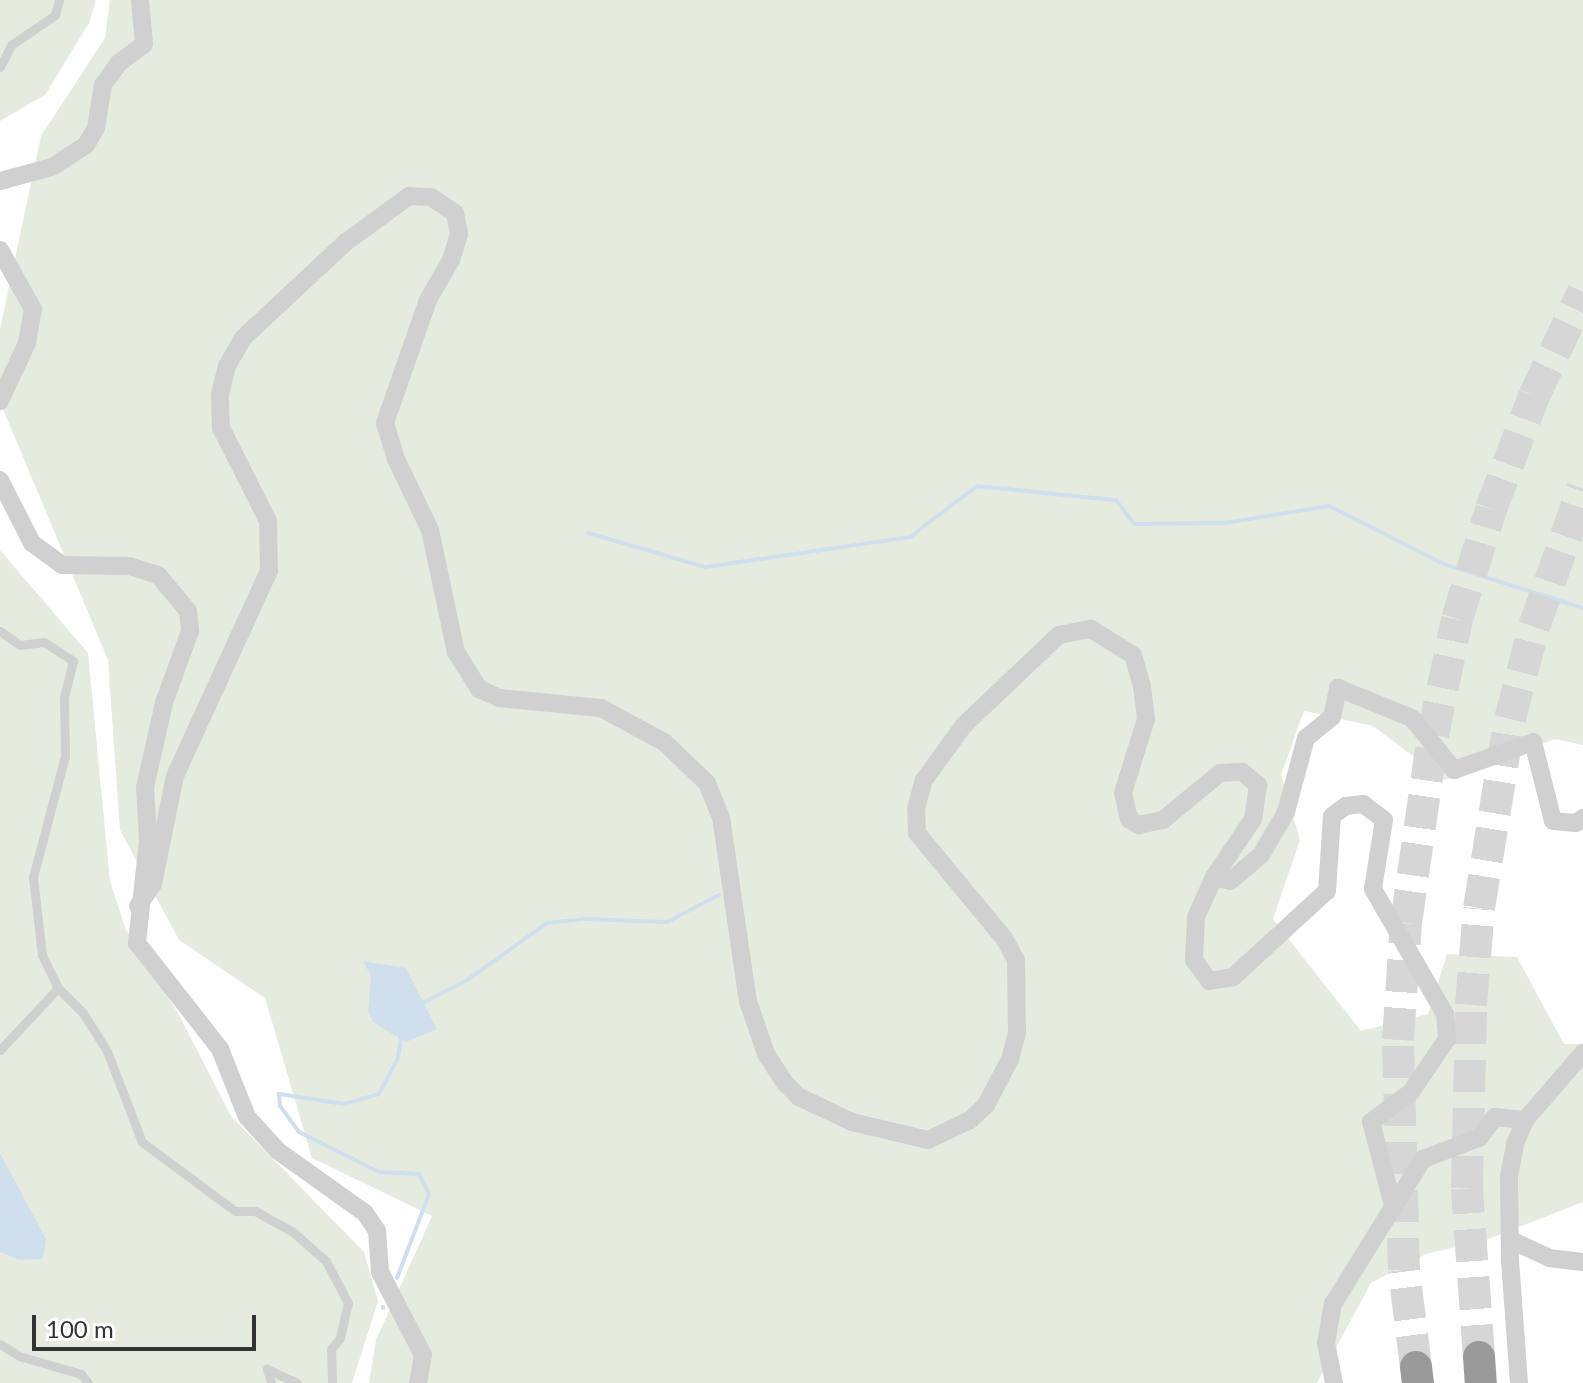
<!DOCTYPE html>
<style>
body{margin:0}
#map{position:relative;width:1583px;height:1383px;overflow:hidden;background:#fff;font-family:Lato,sans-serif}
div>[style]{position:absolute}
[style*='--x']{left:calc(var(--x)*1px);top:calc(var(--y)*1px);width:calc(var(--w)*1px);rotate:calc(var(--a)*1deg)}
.green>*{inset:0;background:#e5ecdf}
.water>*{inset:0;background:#d0dfed}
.stream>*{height:4px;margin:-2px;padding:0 2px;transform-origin:2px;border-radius:2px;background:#d0dfed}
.highway-tunnel>*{height:32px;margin-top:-16px;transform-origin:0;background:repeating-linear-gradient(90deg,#d6d6d6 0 32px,transparent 0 48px)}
.lane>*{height:9px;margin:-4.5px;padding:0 4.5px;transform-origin:4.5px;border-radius:4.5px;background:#d0d0d0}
.street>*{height:18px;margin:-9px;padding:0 9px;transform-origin:9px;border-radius:9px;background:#d0d0d0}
.highway>*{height:32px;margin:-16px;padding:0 16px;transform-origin:16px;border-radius:16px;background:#9a9a9a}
span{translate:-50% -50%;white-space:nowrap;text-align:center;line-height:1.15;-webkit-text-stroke:8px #fff;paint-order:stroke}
.scale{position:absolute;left:32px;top:1315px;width:224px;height:36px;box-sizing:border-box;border:4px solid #333;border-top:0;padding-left:10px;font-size:24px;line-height:28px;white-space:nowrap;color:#333;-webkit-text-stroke:6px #fff;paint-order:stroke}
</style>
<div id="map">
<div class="green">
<div style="clip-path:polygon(0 0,96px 0,89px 23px,45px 95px,0 121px)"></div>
<div style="clip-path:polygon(110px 0,1583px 0,1583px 745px,1555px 739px,1445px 780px,1373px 726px,1304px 711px,1281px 775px,1300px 840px,1273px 919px,1361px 1031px,1428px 1014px,1447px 954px,1517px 957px,1564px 1044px,1583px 1044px,1583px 1202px,1486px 1240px,1426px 1254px,1371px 1283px,1317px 1383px,369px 1383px,376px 1340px,432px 1216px,312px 1158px,265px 998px,179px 940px,120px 830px,108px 660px,0 402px,0 329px,41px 136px,105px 38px)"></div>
<div style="clip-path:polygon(0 550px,88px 653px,110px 881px,126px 930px,178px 1013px,231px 1116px,364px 1252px,378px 1301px,352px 1383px,0 1383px)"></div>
</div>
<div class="water">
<div style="clip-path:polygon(363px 961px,406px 968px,437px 1029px,406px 1042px,373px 1022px,368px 1011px,371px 976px)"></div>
<div style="clip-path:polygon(0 1153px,46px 1239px,43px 1259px,19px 1260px,0 1252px)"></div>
</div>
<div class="stream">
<div style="--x:588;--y:533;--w:122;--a:16.2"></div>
<div style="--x:705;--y:567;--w:207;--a:-8.3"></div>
<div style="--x:910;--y:537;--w:84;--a:-37.3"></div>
<div style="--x:977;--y:486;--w:140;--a:5.8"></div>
<div style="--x:1116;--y:500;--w:30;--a:53"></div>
<div style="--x:1134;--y:524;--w:91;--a:-0.6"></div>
<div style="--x:1225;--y:523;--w:105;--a:-9.3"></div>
<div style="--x:1329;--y:506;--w:129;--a:26.8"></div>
<div style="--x:1444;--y:564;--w:146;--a:17.6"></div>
<div style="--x:422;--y:1003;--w:49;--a:-26.6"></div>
<div style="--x:466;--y:981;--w:100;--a:-35.6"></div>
<div style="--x:547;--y:923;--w:37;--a:-6"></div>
<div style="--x:584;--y:919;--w:83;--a:2.1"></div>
<div style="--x:667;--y:922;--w:59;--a:-27.4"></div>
<div style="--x:397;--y:1278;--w:90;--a:-69.1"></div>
<div style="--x:429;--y:1194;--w:22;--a:-117"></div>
<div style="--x:419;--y:1174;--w:40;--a:-177.1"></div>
<div style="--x:379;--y:1172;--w:89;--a:-153.4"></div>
<div style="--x:299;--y:1132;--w:32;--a:-126"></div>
<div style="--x:280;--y:1106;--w:12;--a:-95"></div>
<div style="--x:279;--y:1094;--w:66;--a:8.7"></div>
<div style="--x:344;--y:1104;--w:36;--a:-16"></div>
<div style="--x:379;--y:1094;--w:41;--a:-62.2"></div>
<div style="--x:398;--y:1058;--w:20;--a:-81"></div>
<div style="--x:383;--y:1308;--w:1;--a:-90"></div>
</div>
<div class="highway-tunnel">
<div style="--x:1479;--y:1357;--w:169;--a:-94.1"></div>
<div style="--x:1467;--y:1188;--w:183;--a:-88.7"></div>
<div style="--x:1471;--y:1005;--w:97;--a:-85.3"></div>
<div style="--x:1479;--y:908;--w:192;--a:-80.7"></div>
<div style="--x:1510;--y:719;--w:95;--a:-75.4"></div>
<div style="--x:1534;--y:627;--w:147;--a:-70.6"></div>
<div style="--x:1416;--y:1367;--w:98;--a:-97.1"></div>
<div style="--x:1404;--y:1270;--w:230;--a:-91.5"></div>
<div style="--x:1398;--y:1040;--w:117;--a:-86.1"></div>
<div style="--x:1406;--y:923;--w:190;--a:-81.8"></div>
<div style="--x:1433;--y:735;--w:118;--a:-78.3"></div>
<div style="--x:1457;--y:619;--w:115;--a:-72.8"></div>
<div style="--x:1491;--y:509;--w:121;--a:-69.2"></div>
<div style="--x:1534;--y:396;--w:115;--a:-64.8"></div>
</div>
<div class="lane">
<div style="--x:0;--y:67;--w:25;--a:-63"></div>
<div style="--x:11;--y:45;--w:53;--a:-34.3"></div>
<div style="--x:55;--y:15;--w:16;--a:-75"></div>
<div style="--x:0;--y:631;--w:24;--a:35"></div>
<div style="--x:20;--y:645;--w:24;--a:-7"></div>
<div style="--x:44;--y:642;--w:35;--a:33"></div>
<div style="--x:73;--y:661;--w:37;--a:104"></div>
<div style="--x:64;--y:697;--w:59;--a:89"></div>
<div style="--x:65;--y:756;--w:125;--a:104.8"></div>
<div style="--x:33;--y:877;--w:79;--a:83.4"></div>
<div style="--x:42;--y:955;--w:37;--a:64"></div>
<div style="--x:58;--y:988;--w:85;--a:133.1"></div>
<div style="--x:58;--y:988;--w:35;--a:45"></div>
<div style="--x:83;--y:1013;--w:45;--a:57.7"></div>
<div style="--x:107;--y:1051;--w:97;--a:69"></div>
<div style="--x:142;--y:1142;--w:116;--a:36.6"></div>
<div style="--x:235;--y:1211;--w:20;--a:0"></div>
<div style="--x:255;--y:1211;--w:43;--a:28.9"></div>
<div style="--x:293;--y:1232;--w:44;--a:41.3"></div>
<div style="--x:326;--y:1261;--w:47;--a:62.4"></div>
<div style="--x:348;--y:1303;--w:36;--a:103"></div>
<div style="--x:340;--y:1338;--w:14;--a:129"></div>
<div style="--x:331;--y:1349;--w:34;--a:88"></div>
<div style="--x:0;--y:1344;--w:22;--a:32"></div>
<div style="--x:19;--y:1356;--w:65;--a:16.2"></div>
<div style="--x:81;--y:1374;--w:11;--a:52"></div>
<div style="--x:271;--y:1383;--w:15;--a:-106"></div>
<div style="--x:267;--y:1369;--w:33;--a:25"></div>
</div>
<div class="street">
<div style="--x:0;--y:181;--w:54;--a:-15.1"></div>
<div style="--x:52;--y:167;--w:40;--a:-32.9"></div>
<div style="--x:86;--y:145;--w:20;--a:-60"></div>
<div style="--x:96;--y:128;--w:44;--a:-80.8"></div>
<div style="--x:103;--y:85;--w:27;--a:-54"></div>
<div style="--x:119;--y:63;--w:31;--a:-37"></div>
<div style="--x:144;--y:44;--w:44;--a:-95.2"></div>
<div style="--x:0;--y:250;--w:68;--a:60.8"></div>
<div style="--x:33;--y:309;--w:35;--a:100"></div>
<div style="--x:27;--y:343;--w:64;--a:115"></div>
<div style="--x:0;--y:480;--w:71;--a:63.1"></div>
<div style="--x:32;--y:543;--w:37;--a:36"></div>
<div style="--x:62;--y:565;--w:67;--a:0.9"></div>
<div style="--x:129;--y:566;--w:30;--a:17"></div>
<div style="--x:158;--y:575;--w:47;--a:50.2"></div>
<div style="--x:188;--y:611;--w:20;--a:84"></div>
<div style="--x:190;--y:631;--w:77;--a:109.9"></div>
<div style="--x:164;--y:703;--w:86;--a:102.7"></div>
<div style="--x:145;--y:787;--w:54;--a:86.8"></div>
<div style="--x:148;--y:841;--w:103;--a:96.2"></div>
<div style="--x:137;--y:943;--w:135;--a:51.9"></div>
<div style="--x:220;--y:1049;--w:73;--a:68.3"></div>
<div style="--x:247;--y:1117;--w:46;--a:47.6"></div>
<div style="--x:278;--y:1151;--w:107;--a:35.5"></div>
<div style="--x:365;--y:1213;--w:22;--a:56"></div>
<div style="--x:377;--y:1231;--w:41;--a:85.8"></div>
<div style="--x:380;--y:1272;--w:93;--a:62.6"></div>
<div style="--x:423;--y:1355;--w:28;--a:100"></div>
<div style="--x:1214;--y:877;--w:16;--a:14"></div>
<div style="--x:1230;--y:881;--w:40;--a:-40"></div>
<div style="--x:1261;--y:855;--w:50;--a:-59.8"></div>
<div style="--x:1286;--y:812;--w:77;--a:-74.9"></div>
<div style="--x:1306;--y:738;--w:33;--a:-39"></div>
<div style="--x:1332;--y:717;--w:30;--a:-78"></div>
<div style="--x:1338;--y:688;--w:80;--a:22.1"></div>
<div style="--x:1412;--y:718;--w:67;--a:51.1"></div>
<div style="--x:1454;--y:770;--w:84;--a:-19.5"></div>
<div style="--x:1533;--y:742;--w:81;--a:75.8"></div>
<div style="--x:1553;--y:821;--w:23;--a:5"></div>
<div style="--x:1576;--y:823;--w:9;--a:-36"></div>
<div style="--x:138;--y:906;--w:27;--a:-56"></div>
<div style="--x:153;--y:884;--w:110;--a:-78.5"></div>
<div style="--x:175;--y:776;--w:226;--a:-65.4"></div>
<div style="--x:269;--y:571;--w:50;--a:-91.1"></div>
<div style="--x:268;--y:521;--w:104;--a:-116.8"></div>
<div style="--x:221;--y:428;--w:34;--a:-92"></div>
<div style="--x:220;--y:394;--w:29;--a:-76"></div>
<div style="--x:227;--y:366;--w:32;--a:-60"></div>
<div style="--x:243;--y:338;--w:141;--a:-43"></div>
<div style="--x:346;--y:242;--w:78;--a:-36.1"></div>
<div style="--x:409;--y:196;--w:22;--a:3"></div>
<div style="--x:431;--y:197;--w:29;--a:34"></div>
<div style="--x:455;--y:213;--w:21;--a:79"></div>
<div style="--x:459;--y:234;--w:27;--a:107"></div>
<div style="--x:451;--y:260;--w:46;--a:119.9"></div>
<div style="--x:428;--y:300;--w:130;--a:109.3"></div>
<div style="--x:385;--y:423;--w:38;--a:73"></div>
<div style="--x:396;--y:459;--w:79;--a:64.4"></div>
<div style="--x:430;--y:530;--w:125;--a:78"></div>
<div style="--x:456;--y:652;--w:44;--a:58.1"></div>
<div style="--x:479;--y:689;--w:22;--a:24"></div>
<div style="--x:499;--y:698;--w:102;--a:5.6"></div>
<div style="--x:601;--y:708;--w:72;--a:28.4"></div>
<div style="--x:664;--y:742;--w:59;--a:43.6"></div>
<div style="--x:707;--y:783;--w:37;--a:68"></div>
<div style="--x:721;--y:817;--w:186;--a:81.7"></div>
<div style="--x:748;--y:1001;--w:56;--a:71.2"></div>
<div style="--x:766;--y:1054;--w:35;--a:57"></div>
<div style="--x:785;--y:1083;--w:20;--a:45"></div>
<div style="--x:799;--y:1097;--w:59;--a:25.3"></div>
<div style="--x:852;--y:1122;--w:78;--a:13.3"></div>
<div style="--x:928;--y:1140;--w:47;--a:-25.5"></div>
<div style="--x:970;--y:1120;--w:22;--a:-43"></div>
<div style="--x:986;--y:1105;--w:52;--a:-62.4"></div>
<div style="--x:1010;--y:1059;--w:28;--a:-75"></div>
<div style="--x:1017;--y:1032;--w:72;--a:-90.8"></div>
<div style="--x:1016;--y:960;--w:26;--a:-119"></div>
<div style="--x:1003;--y:937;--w:135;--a:-129.6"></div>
<div style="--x:917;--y:833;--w:24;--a:-92"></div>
<div style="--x:916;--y:809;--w:30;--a:-75"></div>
<div style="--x:924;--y:780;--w:68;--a:-54"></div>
<div style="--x:964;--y:725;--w:131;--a:-43.5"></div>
<div style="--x:1059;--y:635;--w:33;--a:-11"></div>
<div style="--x:1091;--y:629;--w:49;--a:31.8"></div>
<div style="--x:1133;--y:655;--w:32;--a:74"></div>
<div style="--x:1142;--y:686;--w:33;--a:83"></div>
<div style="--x:1146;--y:719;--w:77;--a:107.3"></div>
<div style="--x:1123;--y:793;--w:27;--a:77"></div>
<div style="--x:1129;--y:819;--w:12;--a:31"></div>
<div style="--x:1139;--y:825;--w:25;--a:-12"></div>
<div style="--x:1163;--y:820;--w:74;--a:-39.5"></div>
<div style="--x:1220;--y:773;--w:22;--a:-3"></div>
<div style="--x:1242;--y:772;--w:21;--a:39"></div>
<div style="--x:1258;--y:785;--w:34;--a:98"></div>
<div style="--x:1253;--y:819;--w:70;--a:123.9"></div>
<div style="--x:1214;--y:877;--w:44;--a:114.2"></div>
<div style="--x:1196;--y:917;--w:43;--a:92.7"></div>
<div style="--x:1194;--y:960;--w:26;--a:54"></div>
<div style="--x:1209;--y:981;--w:24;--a:-9"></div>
<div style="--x:1233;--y:977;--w:127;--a:-42.5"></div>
<div style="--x:1327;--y:891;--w:75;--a:-86.2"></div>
<div style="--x:1332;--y:816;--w:17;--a:-36"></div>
<div style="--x:1346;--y:806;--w:17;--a:-7"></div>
<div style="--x:1363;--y:804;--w:26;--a:37"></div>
<div style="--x:1384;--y:820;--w:70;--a:99.1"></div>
<div style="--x:1373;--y:889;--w:144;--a:60.1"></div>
<div style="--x:1445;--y:1014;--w:25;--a:85"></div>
<div style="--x:1447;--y:1039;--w:64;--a:124.2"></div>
<div style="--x:1411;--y:1092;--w:50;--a:143.1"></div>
<div style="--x:1371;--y:1122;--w:90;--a:75.2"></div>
<div style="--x:1513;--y:1241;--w:40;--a:25"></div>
<div style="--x:1549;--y:1258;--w:34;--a:7"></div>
<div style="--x:1334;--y:1383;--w:41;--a:-101.3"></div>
<div style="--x:1326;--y:1343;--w:40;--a:-80"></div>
<div style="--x:1333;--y:1304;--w:171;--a:-58.2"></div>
<div style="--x:1423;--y:1159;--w:60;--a:-20.6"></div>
<div style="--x:1479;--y:1138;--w:26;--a:-53"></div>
<div style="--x:1495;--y:1117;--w:30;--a:6"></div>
<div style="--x:1519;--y:1383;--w:122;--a:-94.2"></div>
<div style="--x:1510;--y:1261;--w:85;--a:-90.7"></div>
<div style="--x:1509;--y:1176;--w:33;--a:-79"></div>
<div style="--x:1515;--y:1144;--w:26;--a:-67"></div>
<div style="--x:1525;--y:1120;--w:89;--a:-49.1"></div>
</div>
<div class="highway">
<div style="--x:1479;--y:1357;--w:26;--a:86"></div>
<div style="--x:1416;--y:1367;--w:16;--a:83"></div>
</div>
<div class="scale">100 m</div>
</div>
